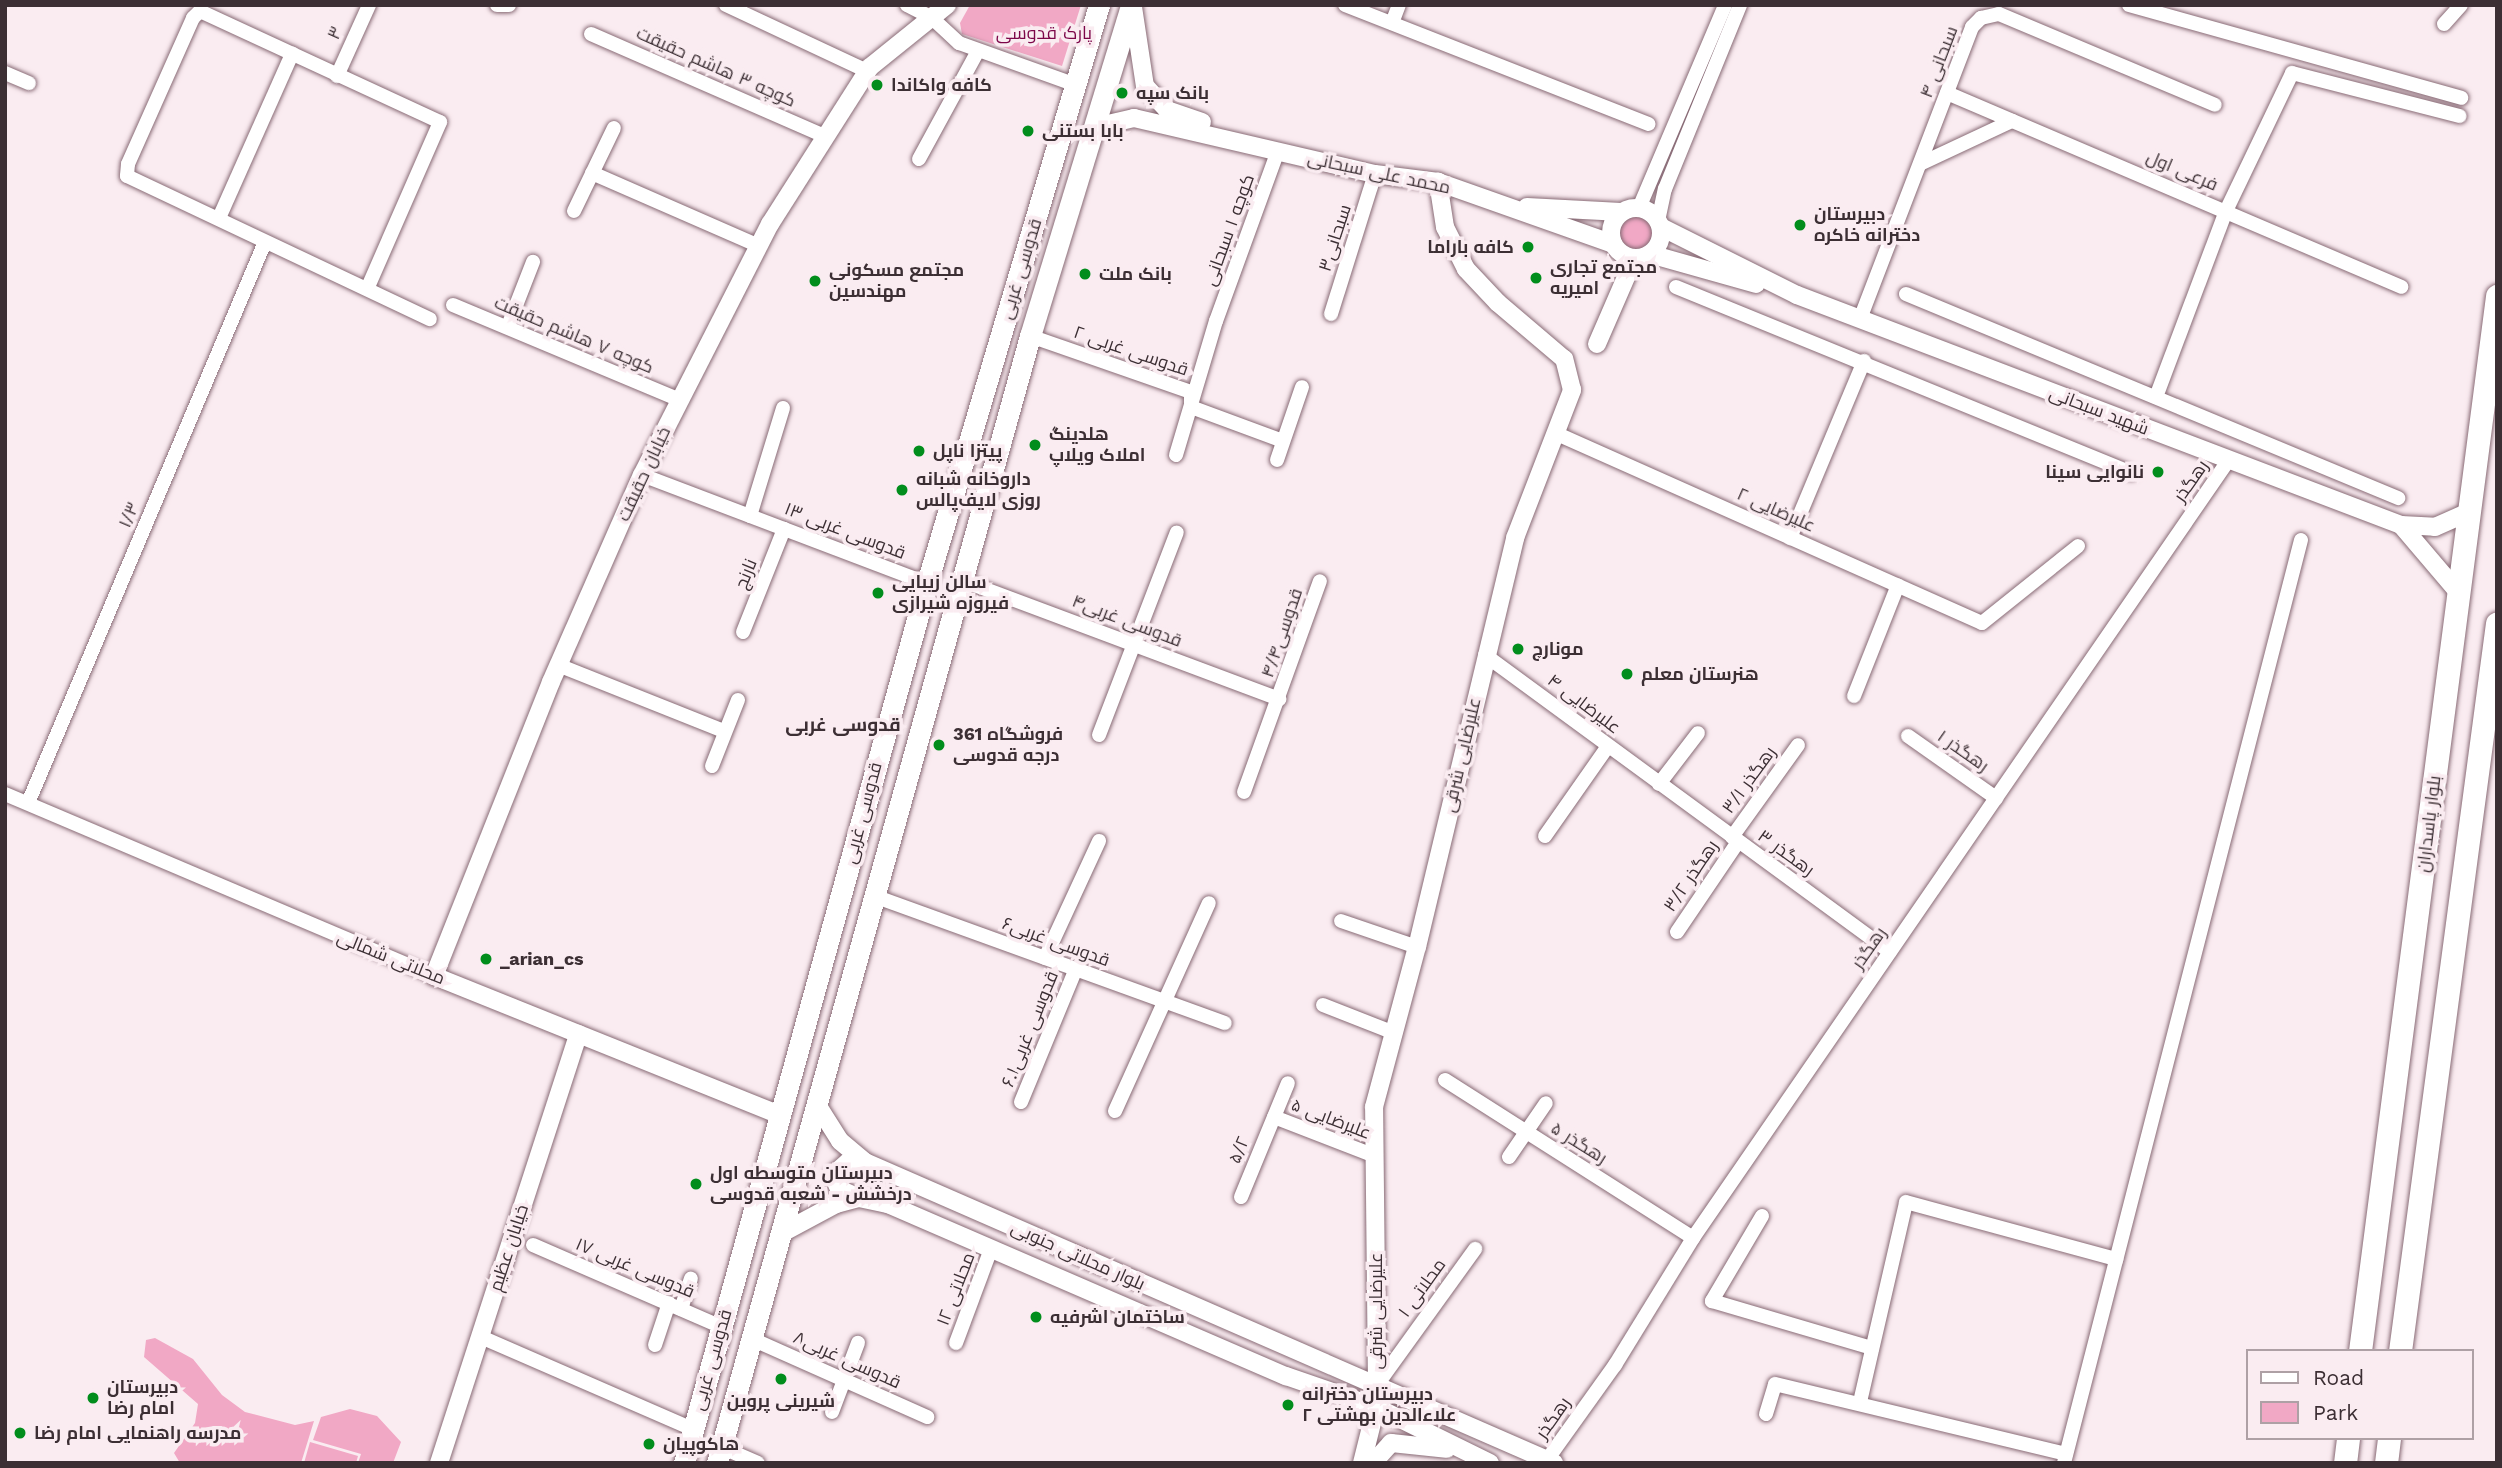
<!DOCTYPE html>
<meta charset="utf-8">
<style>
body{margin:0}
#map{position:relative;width:2502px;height:1468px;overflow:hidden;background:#faecf1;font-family:"Work Sans",Cairo,sans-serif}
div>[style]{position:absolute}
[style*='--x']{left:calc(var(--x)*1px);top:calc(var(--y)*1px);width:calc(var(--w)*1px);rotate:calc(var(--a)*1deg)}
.green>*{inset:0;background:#f1a8c5}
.round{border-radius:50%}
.roads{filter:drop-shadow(0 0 2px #886a75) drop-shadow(0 0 2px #886a75)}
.minor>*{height:14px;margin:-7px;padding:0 7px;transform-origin:7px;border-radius:7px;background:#fff}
.tertiary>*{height:18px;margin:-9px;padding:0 9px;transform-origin:9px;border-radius:9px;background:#fff}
.tertiary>.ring{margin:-9px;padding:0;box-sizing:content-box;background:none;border:18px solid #fff;border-radius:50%}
.secondary>*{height:21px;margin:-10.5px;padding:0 10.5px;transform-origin:10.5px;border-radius:10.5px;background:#fff}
.primary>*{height:23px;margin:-11.5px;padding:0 11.5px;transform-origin:11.5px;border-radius:11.5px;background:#fff}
.dots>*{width:19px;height:19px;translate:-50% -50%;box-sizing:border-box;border:4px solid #faecf1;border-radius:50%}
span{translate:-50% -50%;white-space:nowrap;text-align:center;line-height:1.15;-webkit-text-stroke:7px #faecf1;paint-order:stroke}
.street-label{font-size:18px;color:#3c2f34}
.park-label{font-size:18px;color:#7c0649}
.poi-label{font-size:18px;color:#3c2f34;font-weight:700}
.left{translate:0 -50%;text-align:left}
.right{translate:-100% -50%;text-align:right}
.neighbourhood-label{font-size:19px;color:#3c2f34;font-weight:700}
.frame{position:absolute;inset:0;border:7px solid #3c2f34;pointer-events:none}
.legend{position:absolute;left:2246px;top:1349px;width:228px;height:91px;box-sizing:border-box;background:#faecf1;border:2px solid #aea0a5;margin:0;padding:9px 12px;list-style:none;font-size:21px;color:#3c2f34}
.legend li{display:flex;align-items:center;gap:14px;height:35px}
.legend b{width:35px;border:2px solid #aea0a5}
</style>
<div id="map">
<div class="green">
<div style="clip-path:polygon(970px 5px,1081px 5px,1062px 66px,962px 34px,960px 23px)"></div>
<div class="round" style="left:1620px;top:217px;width:32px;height:32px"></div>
<div style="clip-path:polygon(155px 1338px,193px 1359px,222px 1395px,245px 1412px,295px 1425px,314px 1421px,301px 1463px,180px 1463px,174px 1453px,195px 1423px,198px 1404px,144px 1357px,146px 1340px)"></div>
<div style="clip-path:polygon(350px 1409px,377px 1416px,401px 1442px,393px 1463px,358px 1463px,361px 1454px,313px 1440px,321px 1417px)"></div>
<div style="clip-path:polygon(310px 1442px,358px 1456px,356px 1463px,304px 1463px)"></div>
</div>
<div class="roads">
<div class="minor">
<div style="--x:497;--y:5;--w:12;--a:0"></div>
<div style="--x:726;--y:5;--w:156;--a:25.1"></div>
<div style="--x:907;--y:5;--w:28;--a:27"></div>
<div style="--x:932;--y:18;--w:37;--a:43"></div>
<div style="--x:959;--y:43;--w:124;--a:19.7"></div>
<div style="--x:1345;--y:5;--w:326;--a:21.4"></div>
<div style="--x:2129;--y:5;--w:345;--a:15.6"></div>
<div style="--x:1392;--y:23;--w:19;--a:-69"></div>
<div style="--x:2444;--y:24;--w:25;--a:-48"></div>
<div style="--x:591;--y:34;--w:255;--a:23.6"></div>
<div style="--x:5;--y:73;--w:26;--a:23"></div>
<div style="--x:337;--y:76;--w:78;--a:-65.7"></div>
<div style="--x:1947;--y:93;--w:494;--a:23.1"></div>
<div style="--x:919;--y:159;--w:123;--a:-61.4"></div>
<div style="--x:1920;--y:164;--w:102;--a:-25.1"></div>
<div style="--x:592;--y:173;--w:182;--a:23.6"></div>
<div style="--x:1639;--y:208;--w:220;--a:-67"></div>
<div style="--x:574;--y:211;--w:92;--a:-64.3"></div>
<div style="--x:219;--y:218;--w:180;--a:-66"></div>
<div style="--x:1658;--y:221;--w:33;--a:-78"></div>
<div style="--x:1665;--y:189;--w:199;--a:-67.8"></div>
<div style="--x:368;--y:287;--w:180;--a:-66.4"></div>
<div style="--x:440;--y:122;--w:264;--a:-155.2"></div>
<div style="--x:200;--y:11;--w:10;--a:135"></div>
<div style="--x:193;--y:18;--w:160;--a:114"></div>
<div style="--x:128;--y:164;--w:12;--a:95"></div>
<div style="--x:127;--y:176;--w:335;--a:25.3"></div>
<div style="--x:1676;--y:287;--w:492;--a:22.2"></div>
<div style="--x:1906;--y:294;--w:533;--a:22.52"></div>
<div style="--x:453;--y:305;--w:246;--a:22.7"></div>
<div style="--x:1331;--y:314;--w:147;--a:-72.6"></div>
<div style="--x:1860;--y:319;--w:313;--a:-69"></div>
<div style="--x:1972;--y:27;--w:13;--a:-45"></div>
<div style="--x:1981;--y:18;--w:18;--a:-13"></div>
<div style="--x:1999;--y:14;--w:234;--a:22.8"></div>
<div style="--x:508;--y:326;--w:69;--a:-68.7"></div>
<div style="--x:1030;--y:336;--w:170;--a:19.2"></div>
<div style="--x:1191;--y:392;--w:15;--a:90"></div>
<div style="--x:1191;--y:407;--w:98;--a:20.3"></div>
<div style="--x:2156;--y:397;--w:199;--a:-69.4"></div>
<div style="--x:2226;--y:211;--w:153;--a:-64.4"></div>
<div style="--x:2292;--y:73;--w:173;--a:14.4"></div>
<div style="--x:1555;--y:433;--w:467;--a:24"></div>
<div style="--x:1982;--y:623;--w:123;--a:-38.7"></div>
<div style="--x:1176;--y:455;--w:140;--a:-73.4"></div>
<div style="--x:1216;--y:321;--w:181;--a:-70"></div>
<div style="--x:1277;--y:460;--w:77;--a:-71.1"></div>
<div style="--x:642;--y:475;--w:305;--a:20.8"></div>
<div style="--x:750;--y:516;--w:113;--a:-73"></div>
<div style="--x:1790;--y:538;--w:192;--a:-67.3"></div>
<div style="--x:961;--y:580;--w:340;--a:20.5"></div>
<div style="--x:743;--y:632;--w:111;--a:-68.3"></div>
<div style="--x:1485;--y:655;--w:502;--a:36.25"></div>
<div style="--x:558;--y:665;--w:179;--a:21.7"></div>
<div style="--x:1854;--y:696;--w:119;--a:-68.4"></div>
<div style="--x:1099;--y:735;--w:217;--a:-69"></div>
<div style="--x:1908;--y:736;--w:108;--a:35.2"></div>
<div style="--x:712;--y:766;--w:71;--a:-68.5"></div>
<div style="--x:1659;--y:784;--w:64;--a:-52.6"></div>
<div style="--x:1244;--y:792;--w:224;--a:-70.2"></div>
<div style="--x:5;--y:794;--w:466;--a:23"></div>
<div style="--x:28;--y:803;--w:609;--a:-67.1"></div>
<div style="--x:1545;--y:836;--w:110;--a:-55"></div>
<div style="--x:1732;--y:837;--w:113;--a:-54.3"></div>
<div style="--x:874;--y:896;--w:373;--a:19.9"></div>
<div style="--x:1341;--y:921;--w:80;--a:18.9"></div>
<div style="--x:1677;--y:932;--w:109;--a:-55.9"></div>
<div style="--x:1045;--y:958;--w:129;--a:-65.2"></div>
<div style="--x:1323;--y:1005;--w:76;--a:21.5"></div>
<div style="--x:1445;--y:1080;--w:294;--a:32.5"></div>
<div style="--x:1021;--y:1102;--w:142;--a:-67.6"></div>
<div style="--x:1115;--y:1111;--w:228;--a:-65.7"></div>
<div style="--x:1274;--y:1117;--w:108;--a:21.1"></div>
<div style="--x:1509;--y:1157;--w:65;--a:-55.6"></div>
<div style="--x:1241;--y:1197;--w:123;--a:-67.6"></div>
<div style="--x:1762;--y:1216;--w:99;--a:120.5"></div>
<div style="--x:1712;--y:1301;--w:167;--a:16.4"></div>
<div style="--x:533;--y:1245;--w:206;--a:23.5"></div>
<div style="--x:681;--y:1309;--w:32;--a:-72"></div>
<div style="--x:481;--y:1337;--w:231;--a:23.5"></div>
<div style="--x:752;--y:1339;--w:192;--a:24"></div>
<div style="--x:956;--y:1343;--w:100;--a:-69.6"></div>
<div style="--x:655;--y:1345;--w:44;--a:-71.6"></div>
<div style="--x:1377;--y:1385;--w:168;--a:-54.2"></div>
<div style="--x:1860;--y:1402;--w:205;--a:-77"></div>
<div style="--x:1906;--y:1202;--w:218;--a:15.2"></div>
<div style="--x:832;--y:1412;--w:74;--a:-69.4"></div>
<div style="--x:1766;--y:1414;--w:31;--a:-73"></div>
<div style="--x:1775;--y:1384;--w:299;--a:13.5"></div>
<div style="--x:721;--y:1447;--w:40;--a:23.4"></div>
<div style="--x:1547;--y:1460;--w:117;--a:-54.4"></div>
<div style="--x:1615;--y:1365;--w:149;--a:-58.4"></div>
<div style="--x:1693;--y:1238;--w:943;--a:-55.45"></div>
<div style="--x:2064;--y:1463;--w:953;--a:-75.6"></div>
</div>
<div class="tertiary">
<div style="--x:1133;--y:7;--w:80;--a:81.4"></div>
<div style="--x:1145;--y:86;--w:33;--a:47"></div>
<div style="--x:1167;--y:110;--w:37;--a:19"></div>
<div style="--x:1095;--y:127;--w:40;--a:-13"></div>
<div style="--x:1134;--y:118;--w:247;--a:13.1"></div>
<div style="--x:1375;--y:174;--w:64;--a:7.2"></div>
<div style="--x:1438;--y:182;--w:186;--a:19.5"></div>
<div style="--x:1527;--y:207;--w:94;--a:3"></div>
<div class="ring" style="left:1611px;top:208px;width:32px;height:32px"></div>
<div style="--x:1661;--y:227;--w:152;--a:26.6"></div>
<div style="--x:1797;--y:295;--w:646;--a:20.85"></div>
<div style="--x:2401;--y:525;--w:34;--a:3"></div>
<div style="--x:2435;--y:527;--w:37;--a:-24"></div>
<div style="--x:1650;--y:254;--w:110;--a:15.8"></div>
<div style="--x:1597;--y:344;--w:93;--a:-66.5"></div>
<div style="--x:2401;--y:525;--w:88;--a:49.6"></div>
<div style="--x:816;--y:1103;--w:45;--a:57.7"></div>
<div style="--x:840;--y:1141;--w:33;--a:40"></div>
<div style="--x:865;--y:1162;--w:752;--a:23.6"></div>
<div style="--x:780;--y:1115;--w:373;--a:-158.1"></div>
<div style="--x:434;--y:976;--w:316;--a:-68.3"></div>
<div style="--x:551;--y:682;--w:226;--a:-66.3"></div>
<div style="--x:642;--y:475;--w:282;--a:-63"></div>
<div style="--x:770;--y:224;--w:186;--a:-57.5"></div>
<div style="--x:870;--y:67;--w:99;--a:-38.8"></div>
<div style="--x:859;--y:1198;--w:22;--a:-156"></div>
<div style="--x:839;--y:1189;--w:15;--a:-113"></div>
<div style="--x:833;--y:1175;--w:20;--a:-41"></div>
<div style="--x:848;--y:1162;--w:17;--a:0"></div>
<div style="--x:780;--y:1234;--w:64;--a:-28.2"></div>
<div style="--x:836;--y:1204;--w:24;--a:-15"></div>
<div style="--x:859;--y:1198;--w:30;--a:12"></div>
<div style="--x:888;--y:1204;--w:434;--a:23.4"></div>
<div style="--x:1286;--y:1376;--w:95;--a:19"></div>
<div style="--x:1376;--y:1407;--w:127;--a:26.2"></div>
<div style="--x:1377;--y:1385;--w:278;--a:-90.6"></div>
<div style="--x:1374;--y:1107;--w:166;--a:-75"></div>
<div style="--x:1417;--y:947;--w:421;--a:-76.5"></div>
<div style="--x:1515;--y:538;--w:159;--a:-68.9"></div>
<div style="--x:1572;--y:390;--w:32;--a:-104"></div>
<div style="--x:1564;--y:359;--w:87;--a:-139.7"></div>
<div style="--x:1498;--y:303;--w:47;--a:-133.3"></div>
<div style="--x:1466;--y:269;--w:47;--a:-116.6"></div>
<div style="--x:1445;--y:227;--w:46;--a:-98.8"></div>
<div style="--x:439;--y:1463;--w:451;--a:-72"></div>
<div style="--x:1362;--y:1463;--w:58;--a:-76"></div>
<div style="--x:1373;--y:1463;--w:27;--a:-48"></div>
<div style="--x:1391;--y:1443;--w:56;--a:6.1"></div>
</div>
<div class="secondary">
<div style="--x:684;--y:1463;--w:913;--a:-74.56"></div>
<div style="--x:927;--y:583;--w:603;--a:-73.43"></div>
<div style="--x:717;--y:1463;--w:1170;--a:-74.48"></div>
<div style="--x:1030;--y:336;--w:346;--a:-73"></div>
</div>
<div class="primary">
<div style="--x:2360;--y:1351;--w:1064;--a:-82.6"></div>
<div style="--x:2400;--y:1351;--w:734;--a:-82.41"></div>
<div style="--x:2345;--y:1463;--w:25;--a:-83"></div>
<div style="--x:2386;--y:1463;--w:25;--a:-83"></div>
</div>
</div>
<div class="dots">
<div style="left:877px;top:85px;background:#018d1c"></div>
<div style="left:1122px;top:93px;background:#018d1c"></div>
<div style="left:1028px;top:131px;background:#018d1c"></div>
<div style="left:1800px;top:225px;background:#018d1c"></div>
<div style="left:1528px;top:247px;background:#018d1c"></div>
<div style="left:1085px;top:274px;background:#018d1c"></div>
<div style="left:1536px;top:278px;background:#018d1c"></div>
<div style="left:815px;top:281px;background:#018d1c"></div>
<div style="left:1035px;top:445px;background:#018d1c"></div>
<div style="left:919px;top:451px;background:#018d1c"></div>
<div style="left:2158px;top:472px;background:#018d1c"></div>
<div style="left:902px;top:490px;background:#018d1c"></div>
<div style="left:878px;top:593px;background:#018d1c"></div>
<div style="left:1518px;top:649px;background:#018d1c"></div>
<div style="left:1627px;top:674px;background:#018d1c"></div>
<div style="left:939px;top:745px;background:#018d1c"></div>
<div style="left:486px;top:959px;background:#018d1c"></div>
<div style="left:696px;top:1184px;background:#018d1c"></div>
<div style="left:1036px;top:1317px;background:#018d1c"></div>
<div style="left:781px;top:1379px;background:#018d1c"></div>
<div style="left:93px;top:1398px;background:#018d1c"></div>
<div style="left:1288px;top:1405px;background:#018d1c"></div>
<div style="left:20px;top:1433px;background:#018d1c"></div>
<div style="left:649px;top:1444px;background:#018d1c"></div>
</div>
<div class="street-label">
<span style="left:335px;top:33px;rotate:-66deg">۳</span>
<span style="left:1939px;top:62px;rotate:-69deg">سبحانی ۴</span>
<span style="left:716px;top:67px;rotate:24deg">کوچه ۳ هاشم حقیقت</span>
<span style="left:2182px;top:171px;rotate:23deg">فرعی اول</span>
<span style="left:1379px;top:173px;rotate:12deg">محمد علی سبحانی</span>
<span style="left:1229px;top:230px;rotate:-70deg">کوچه ۱ سبحانی</span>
<span style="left:1335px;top:238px;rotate:-72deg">سبحانی۳</span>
<span style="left:1021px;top:269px;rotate:-73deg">قدوسی غربی</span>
<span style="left:574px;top:335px;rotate:23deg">کوچه ۷ هاشم حقیقت</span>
<span style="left:1131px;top:351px;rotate:19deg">۲ قدوسی غربی</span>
<span style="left:2099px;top:411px;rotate:21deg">شهید سبحانی</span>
<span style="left:644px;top:474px;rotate:-65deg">خیابان حقیقت</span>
<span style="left:2191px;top:481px;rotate:-55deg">رهگذر</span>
<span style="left:1776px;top:510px;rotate:24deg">۲ علیرضایی</span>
<span style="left:129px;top:515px;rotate:-67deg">۱/۳</span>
<span style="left:845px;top:531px;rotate:21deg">۱۳ قدوسی غربی</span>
<span style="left:746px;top:574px;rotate:-68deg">نارنج</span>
<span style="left:1127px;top:621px;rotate:21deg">قدوسی غربی۴</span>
<span style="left:1282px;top:633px;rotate:-71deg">قدوسی۴/۴</span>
<span style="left:1584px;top:704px;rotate:37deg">۴ علیرضایی</span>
<span style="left:1963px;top:751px;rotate:35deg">۱ رهگذر</span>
<span style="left:1462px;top:755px;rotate:-77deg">علیرضایی شرقی</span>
<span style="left:1749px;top:780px;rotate:-54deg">۳/۱ رهگذر</span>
<span style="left:863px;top:813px;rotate:-75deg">قدوسی غربی</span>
<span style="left:2429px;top:824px;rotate:-83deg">بلوار پاسداران</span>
<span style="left:1786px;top:853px;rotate:36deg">۳ رهگذر</span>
<span style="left:1691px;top:876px;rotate:-56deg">۳/۲ رهگذر</span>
<span style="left:1056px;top:942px;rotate:20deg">قدوسی غربی۶</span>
<span style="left:1869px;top:948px;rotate:-55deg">رهگذر</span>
<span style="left:391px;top:958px;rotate:22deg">محلاتی شمالی</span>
<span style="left:1030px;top:1029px;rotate:-68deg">قدوسی غربی۶.۱</span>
<span style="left:1331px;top:1119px;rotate:21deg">۵ علیرضایی</span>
<span style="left:1579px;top:1143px;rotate:32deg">۵ رهگذر</span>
<span style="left:1239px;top:1150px;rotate:-67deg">۵/۲</span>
<span style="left:509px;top:1248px;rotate:-72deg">خیابان عظیم</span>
<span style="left:1078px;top:1256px;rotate:24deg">بلوار محلاتی جنوبی</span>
<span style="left:635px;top:1268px;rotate:23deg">۱۷ قدوسی غربی</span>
<span style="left:1422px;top:1288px;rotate:-54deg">۱ محلاتی</span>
<span style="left:956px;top:1289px;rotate:-69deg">۱۲ محلاتی</span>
<span style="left:1376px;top:1311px;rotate:-90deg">علیرضایی شرقی</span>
<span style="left:712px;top:1360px;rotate:-74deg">قدوسی غربی</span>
<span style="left:847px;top:1360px;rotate:24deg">قدوسی غربی۸</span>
<span style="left:1553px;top:1418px;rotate:-55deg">رهگذر</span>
</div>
<div class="park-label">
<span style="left:1044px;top:33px">پارک قدوسی</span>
</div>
<div class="poi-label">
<span class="left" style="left:891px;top:85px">کافه واکاندا</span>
<span class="left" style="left:1136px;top:93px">بانک سپه</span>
<span class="left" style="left:1042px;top:131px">بابا بستنی</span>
<span class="left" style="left:1814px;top:225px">دبیرستان<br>دخترانه خاکره</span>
<span class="right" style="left:1514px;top:247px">کافه باراما</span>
<span class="left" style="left:1550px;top:278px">مجتمع تجاری<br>امیریه</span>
<span class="left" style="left:829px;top:281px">مجتمع مسکونی<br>مهندسین</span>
<span class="left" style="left:1099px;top:274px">بانک ملت</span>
<span class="left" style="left:1049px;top:445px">هلدینگ<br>املاک ویلاپ</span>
<span class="left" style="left:933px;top:451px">پیتزا ناپل</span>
<span class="right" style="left:2144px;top:472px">نانوایی سینا</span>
<span class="left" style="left:916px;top:490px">داروخانه شبانه<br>روزی لایف‌پالس</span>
<span class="left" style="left:892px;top:593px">سالن زیبایی<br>فیروزه شیرازی</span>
<span class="left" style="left:1532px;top:649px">مونارچ</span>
<span class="left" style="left:1641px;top:674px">هنرستان معلم</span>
<span class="left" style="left:953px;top:745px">فروشگاه 361<br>درجه قدوسی</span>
<span class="left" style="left:500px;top:959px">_arian_cs</span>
<span class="left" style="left:710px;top:1184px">دبیرستان متوسطه اول<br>درخشش - شعبه قدوسی</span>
<span class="left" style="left:1050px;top:1317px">ساختمان اشرفیه</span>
<span class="left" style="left:107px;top:1398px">دبیرستان<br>امام رضا</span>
<span class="left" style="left:1302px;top:1405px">دبیرستان دخترانه<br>علاءالدین بهشتی ۲</span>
<span style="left:781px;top:1401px">شیرینی پروین</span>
<span class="left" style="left:34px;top:1433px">مدرسه راهنمایی امام رضا</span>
<span class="left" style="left:663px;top:1444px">هاکوپیان</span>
</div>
<div class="neighbourhood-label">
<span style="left:843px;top:725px">قدوسی غربی</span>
</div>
<div class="frame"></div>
<ul class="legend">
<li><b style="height:9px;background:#fff"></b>Road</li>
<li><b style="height:19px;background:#f1a8c5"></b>Park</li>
</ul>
</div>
